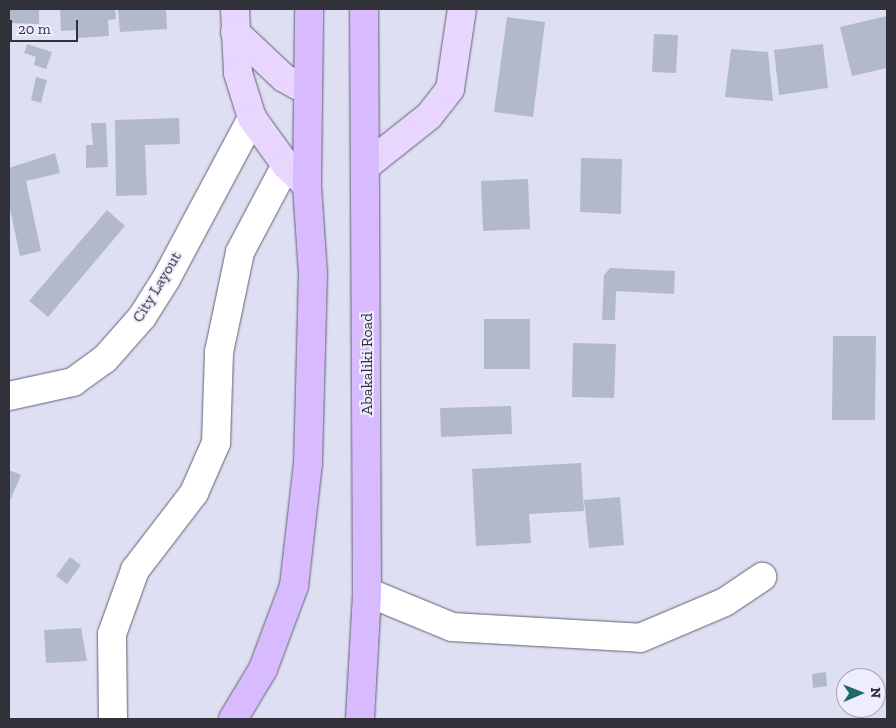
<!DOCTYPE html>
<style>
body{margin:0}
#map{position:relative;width:896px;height:728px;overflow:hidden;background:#dfdff3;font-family:"Zilla Slab",serif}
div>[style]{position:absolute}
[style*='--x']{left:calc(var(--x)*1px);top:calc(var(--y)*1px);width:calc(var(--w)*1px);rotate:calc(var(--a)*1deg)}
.building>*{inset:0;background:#b1b9cb}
.roads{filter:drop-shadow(0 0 1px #616172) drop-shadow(0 0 1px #616172)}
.minor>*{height:28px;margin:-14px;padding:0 14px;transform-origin:14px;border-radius:14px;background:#fff}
.major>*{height:28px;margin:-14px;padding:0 14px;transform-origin:14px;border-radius:14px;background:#e8d6fe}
.highway>*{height:28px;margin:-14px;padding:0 14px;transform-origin:14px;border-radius:14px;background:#d8bafe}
span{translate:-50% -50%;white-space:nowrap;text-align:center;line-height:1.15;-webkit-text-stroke:4px #ededfd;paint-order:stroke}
.street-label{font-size:16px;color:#313139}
.frame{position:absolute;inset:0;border:10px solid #313139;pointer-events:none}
.north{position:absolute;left:836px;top:668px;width:50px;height:50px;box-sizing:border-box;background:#ededfd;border:1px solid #a2a2af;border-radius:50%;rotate:89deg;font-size:14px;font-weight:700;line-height:20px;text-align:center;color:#313139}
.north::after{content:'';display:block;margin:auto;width:18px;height:22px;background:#1f6a66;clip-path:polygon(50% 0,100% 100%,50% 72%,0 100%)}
.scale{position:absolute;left:10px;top:20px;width:68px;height:22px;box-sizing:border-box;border:2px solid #313139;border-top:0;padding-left:6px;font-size:15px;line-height:18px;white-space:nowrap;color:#313139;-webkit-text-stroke:4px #ededfd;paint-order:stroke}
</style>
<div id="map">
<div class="building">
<div style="clip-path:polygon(9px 9px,39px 9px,39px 24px,9px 23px)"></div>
<div style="clip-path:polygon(60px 9px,115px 9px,116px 19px,108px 20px,109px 36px,78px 38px,78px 30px,61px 31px)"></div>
<div style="clip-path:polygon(118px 9px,166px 9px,167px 29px,120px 32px)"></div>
<div style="clip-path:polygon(887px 16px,887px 68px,852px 76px,840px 27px)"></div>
<div style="clip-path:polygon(507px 17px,545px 22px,533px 117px,494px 112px)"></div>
<div style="clip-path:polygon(654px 34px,678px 35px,676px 73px,652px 72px)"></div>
<div style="clip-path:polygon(27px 44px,52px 52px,46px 69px,34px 65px,36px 57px,24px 53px)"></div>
<div style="clip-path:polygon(823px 44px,828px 88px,779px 95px,774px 50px)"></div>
<div style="clip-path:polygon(731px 49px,768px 52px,773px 101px,725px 97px)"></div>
<div style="clip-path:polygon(36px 77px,47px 80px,41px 103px,31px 100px)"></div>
<div style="clip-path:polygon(179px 118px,180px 144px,145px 145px,147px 195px,116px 196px,115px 120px)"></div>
<div style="clip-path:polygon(91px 123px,106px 123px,108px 167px,86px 168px,86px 145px,93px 145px)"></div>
<div style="clip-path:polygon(55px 153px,60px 173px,26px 181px,41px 251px,20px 256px,9px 204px,9px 168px)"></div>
<div style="clip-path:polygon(581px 158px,622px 159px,621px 214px,580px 212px)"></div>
<div style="clip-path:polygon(528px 179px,530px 229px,483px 231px,481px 181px)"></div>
<div style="clip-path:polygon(107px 210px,125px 226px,48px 317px,29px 301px)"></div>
<div style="clip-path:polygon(610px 268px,675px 271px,674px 294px,616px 291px,615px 320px,602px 320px,604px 275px)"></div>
<div style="clip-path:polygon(484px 319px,530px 319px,530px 369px,484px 369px)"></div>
<div style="clip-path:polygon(833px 336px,876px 336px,875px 420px,832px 420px)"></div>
<div style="clip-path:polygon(573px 343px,616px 344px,614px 398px,572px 397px)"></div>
<div style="clip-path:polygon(511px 406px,512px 434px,441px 437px,440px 408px)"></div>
<div style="clip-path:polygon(581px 463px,584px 511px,529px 514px,531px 543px,476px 546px,472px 469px)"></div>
<div style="clip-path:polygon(9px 470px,21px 475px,9px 503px)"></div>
<div style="clip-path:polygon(620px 497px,624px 545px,589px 548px,584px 500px)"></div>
<div style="clip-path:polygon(70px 557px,81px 565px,67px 584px,56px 576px)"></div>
<div style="clip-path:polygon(81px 628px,87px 661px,46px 663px,44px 630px)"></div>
<div style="clip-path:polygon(826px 672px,827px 686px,813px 688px,812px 674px)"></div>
</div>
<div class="roads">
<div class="minor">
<div style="--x:9;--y:396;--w:66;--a:-12.3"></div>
<div style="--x:73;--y:382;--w:39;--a:-36"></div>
<div style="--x:105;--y:359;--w:56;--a:-48.6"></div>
<div style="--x:142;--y:317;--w:45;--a:-57.7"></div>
<div style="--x:166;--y:279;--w:183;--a:-61.9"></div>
<div style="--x:367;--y:592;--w:92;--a:22.4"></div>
<div style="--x:452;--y:627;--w:188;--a:3.3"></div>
<div style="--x:640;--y:638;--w:92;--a:-23"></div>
<div style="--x:725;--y:602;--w:45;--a:-34"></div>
<div style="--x:113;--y:719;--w:85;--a:-90.7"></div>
<div style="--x:112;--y:634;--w:68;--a:-70.2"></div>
<div style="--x:135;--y:570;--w:97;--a:-52.5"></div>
<div style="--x:194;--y:493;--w:55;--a:-66.3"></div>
<div style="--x:216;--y:443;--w:91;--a:-88.1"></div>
<div style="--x:219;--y:352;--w:102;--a:-78.1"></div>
<div style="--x:240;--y:252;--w:98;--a:-62.1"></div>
</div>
<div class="major">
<div style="--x:235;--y:9;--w:64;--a:87.3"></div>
<div style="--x:238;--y:73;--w:47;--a:72.7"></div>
<div style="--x:252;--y:118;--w:58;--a:54.1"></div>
<div style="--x:286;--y:165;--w:29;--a:44"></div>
<div style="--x:235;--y:32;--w:67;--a:43.2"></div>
<div style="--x:284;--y:78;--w:15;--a:28"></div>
<div style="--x:297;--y:85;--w:11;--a:-10"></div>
<div style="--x:366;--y:166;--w:80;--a:-38.4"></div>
<div style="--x:429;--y:116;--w:34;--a:-52"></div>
<div style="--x:450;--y:89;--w:81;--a:-81.5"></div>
</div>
<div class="highway">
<div style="--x:233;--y:719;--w:58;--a:-59"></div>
<div style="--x:263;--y:669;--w:89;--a:-69.5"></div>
<div style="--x:294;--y:586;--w:124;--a:-83.5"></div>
<div style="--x:308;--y:463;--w:189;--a:-88.5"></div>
<div style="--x:313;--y:274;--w:89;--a:-93.9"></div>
<div style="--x:307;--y:185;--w:176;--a:-89.3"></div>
<div style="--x:360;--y:719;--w:127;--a:-86.8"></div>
<div style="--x:367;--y:592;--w:583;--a:-90.29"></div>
</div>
</div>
<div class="street-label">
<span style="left:157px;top:287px;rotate:-59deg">City Layout</span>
<span style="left:367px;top:364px;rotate:-90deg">Abakaliki Road</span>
</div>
<div class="frame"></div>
<div class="north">N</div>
<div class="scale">20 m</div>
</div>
